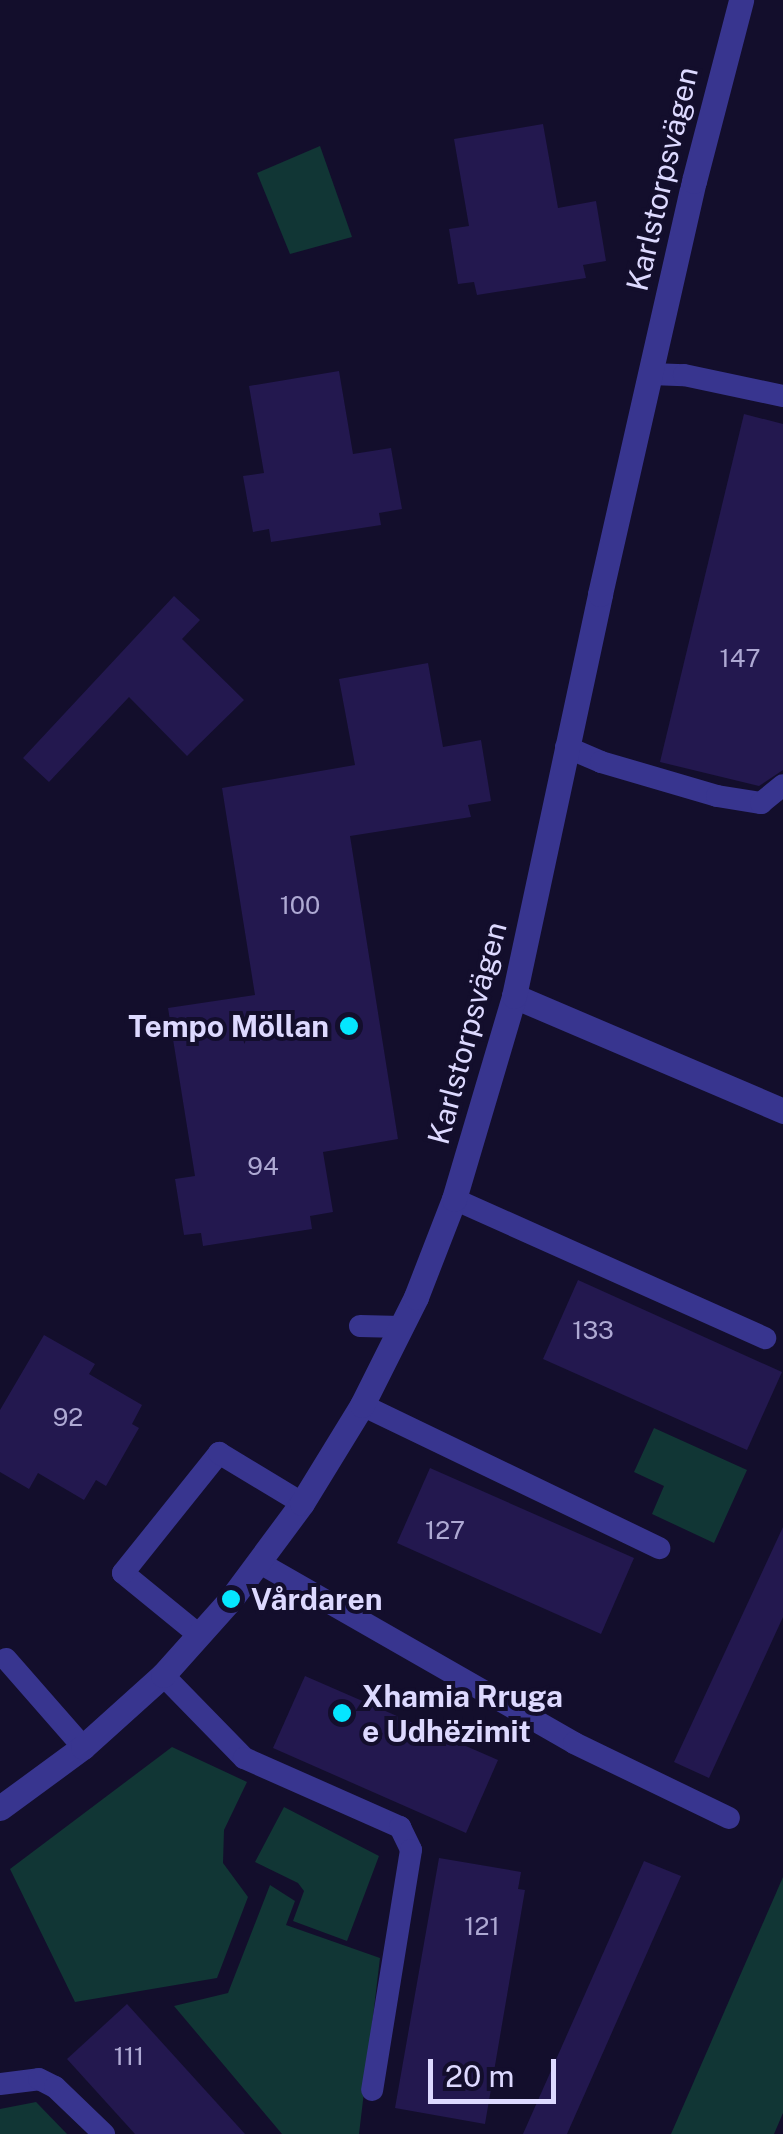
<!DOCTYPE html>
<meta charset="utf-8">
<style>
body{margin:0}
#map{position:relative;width:783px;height:2134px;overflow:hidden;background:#130e2c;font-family:"Public Sans",sans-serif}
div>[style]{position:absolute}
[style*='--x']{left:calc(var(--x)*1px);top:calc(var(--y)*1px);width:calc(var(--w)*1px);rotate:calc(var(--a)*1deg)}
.green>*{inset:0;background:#113635}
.building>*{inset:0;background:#23184f}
.service>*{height:22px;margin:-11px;padding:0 11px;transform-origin:11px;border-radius:11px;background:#38358f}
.tertiary>*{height:25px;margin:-12.5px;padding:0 12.5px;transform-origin:12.5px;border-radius:12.5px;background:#38358f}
.dots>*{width:28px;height:28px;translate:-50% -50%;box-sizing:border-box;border:5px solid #130e2c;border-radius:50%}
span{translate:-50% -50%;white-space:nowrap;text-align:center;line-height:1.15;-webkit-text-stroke:8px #130e2c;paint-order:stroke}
.number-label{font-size:25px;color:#aea9d3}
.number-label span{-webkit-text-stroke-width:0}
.street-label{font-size:30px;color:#ddd9ff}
.poi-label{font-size:30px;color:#ddd9ff;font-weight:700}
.right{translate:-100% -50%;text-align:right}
.left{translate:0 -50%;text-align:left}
.scale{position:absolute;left:428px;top:2059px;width:128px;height:45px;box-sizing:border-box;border:5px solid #ddd9ff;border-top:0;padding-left:12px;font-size:30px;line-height:35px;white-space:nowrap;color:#ddd9ff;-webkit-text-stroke:8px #130e2c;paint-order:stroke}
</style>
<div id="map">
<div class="green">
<div style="clip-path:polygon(320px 146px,352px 237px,290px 254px,257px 173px)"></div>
<div style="clip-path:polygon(654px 1428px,747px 1470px,714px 1543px,652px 1514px,664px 1486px,634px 1472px)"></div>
<div style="clip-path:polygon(172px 1747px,247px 1782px,224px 1830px,223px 1863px,248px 1897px,217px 1978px,75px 2002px,10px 1869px)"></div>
<div style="clip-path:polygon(284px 1807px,379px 1856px,347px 1941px,293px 1921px,304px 1891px,298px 1883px,255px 1862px)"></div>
<div style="clip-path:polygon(783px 1877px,783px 2113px,774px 2134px,671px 2134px)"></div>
<div style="clip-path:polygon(270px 1885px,295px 1901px,286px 1925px,380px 1958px,359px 2134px,282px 2134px,174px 2006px,228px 1993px)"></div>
<div style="clip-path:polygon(36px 2102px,67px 2134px,0 2134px,0 2109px)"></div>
</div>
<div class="building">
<div style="clip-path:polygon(543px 124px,558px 208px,596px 201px,606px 261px,583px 265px,586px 278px,477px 295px,474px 282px,458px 284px,449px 229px,469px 226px,454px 139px)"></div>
<div style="clip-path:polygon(339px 371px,353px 454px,391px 448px,402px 509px,379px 513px,381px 525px,271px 542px,269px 529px,253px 532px,243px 476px,264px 473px,249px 386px)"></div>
<div style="clip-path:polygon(744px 414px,783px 424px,783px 770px,759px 786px,660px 762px)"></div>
<div style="clip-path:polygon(174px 596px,200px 620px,182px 639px,244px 700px,187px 756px,129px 697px,49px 782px,23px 758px)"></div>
<div style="clip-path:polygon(428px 663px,443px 747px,481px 740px,491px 801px,468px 805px,471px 817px,350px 836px,398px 1139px,323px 1152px,333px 1212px,310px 1216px,312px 1229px,203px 1246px,201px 1233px,184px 1235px,175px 1179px,195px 1176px,168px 1008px,255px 995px,222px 788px,355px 765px,339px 679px)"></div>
<div style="clip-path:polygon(578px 1280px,782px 1372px,747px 1450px,543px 1359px)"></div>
<div style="clip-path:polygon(44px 1335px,95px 1364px,89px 1374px,142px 1405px,132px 1424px,139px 1428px,106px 1486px,96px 1480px,84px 1500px,38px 1473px,29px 1489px,0 1472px,0 1410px)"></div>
<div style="clip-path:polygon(430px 1468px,634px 1558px,601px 1634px,397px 1543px)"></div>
<div style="clip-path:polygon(783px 1527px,783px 1617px,709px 1778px,674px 1762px)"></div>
<div style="clip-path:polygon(305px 1676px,498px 1760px,466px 1833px,273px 1748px)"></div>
<div style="clip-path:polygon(439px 1858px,521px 1872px,518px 1889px,525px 1890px,485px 2124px,395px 2108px)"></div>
<div style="clip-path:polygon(644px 1861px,681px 1876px,567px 2134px,523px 2134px)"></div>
<div style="clip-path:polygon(127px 2004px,245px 2134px,135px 2134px,67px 2059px)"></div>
</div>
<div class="service">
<div style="--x:651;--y:374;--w:33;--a:2"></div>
<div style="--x:684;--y:375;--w:101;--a:12"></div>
<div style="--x:566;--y:747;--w:38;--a:23"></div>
<div style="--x:601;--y:762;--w:121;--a:16.3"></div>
<div style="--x:717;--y:796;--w:45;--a:9"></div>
<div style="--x:761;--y:803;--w:28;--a:-39"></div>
<div style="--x:454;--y:1199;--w:341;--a:24.1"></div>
<div style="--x:360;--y:1326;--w:41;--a:1.4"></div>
<div style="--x:362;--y:1405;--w:330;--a:25.7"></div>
<div style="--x:260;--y:1563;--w:362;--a:29.8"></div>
<div style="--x:574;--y:1743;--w:172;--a:25.8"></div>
<div style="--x:199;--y:1635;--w:98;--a:-140.8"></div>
<div style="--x:123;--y:1573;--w:154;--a:-51.3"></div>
<div style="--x:219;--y:1453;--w:97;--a:31.1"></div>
<div style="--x:6;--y:1659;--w:117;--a:48.8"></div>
<div style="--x:163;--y:1675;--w:116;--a:45.7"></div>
<div style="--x:244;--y:1758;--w:171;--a:23.9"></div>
<div style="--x:400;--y:1827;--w:25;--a:64"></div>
<div style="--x:411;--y:1850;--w:243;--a:99.2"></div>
<div style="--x:0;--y:2084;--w:39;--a:-7"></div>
<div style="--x:39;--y:2079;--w:18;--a:27"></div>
<div style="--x:55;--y:2087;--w:68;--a:43.8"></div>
</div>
<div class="tertiary">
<div style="--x:514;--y:996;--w:293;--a:23.1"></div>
<div style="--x:0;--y:1808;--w:103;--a:-36.3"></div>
<div style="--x:83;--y:1747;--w:108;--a:-42"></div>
<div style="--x:163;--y:1675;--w:102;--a:-48.2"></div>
<div style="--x:231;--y:1599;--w:119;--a:-53.5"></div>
<div style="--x:302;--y:1503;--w:115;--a:-58.5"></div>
<div style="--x:362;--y:1405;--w:121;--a:-63.4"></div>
<div style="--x:416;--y:1297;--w:105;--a:-68.8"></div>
<div style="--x:454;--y:1199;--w:212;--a:-73.5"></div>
<div style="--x:514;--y:996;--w:411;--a:-77.9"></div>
<div style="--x:600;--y:594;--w:424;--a:-77.2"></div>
<div style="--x:694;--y:181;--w:187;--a:-75.4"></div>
</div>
<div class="dots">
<div style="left:349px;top:1026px;background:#05e6ff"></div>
<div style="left:231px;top:1599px;background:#05e6ff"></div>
<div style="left:342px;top:1713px;background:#05e6ff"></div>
</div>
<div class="number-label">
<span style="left:740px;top:658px">147</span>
<span style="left:300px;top:905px">100</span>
<span style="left:263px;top:1166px">94</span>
<span style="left:593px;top:1330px">133</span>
<span style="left:68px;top:1417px">92</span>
<span style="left:445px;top:1530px">127</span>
<span style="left:482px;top:1926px">121</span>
<span style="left:129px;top:2056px">111</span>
</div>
<div class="street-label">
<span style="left:662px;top:179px;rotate:-77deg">Karlstorpsvägen</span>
<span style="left:467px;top:1033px;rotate:-75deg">Karlstorpsvägen</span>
</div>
<div class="poi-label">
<span class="right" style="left:329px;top:1026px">Tempo Möllan</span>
<span class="left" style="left:251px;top:1599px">Vårdaren</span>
<span class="left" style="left:362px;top:1713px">Xhamia Rruga<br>e Udhëzimit</span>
</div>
<div class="scale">20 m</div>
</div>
